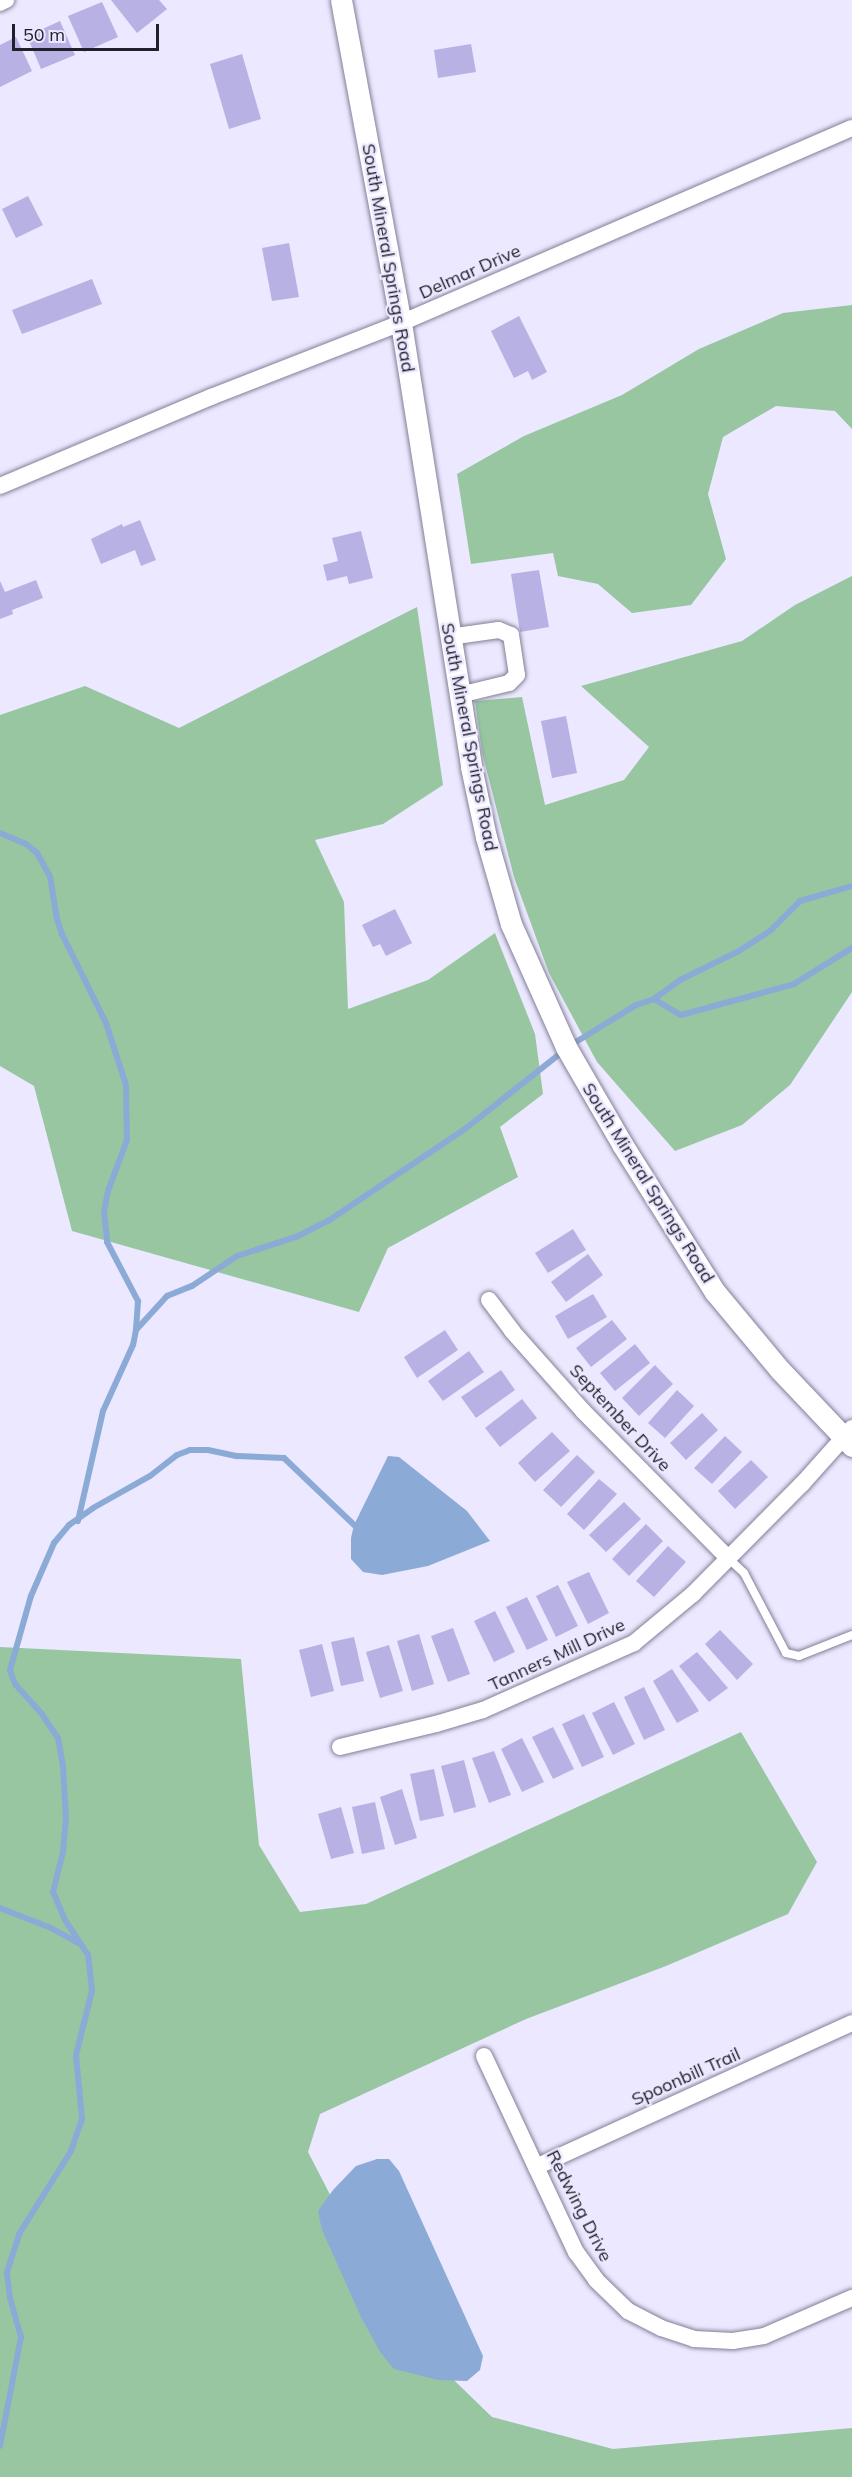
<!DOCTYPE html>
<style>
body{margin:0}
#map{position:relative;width:852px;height:2477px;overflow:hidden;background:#ebe8ff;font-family:Mulish,sans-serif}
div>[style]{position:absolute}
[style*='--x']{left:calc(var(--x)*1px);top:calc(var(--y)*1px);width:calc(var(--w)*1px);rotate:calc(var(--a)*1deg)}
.forest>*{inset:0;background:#97c6a1}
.water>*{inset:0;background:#8babd6}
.stream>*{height:6px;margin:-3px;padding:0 3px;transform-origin:3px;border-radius:3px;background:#8babd6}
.building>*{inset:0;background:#b8b1e4}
.roads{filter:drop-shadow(0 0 2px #828098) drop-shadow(0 0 2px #828098)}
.service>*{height:8px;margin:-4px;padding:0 4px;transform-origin:4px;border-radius:4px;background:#fff}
.minor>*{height:16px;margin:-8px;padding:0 8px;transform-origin:8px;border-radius:8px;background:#fff}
.tertiary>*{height:21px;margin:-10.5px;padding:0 10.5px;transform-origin:10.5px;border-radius:10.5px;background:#fff}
span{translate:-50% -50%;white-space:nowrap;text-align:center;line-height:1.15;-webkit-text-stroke:4.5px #ebe8ff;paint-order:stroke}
.street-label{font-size:18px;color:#211f29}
.scale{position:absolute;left:12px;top:24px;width:147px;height:27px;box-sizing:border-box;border:3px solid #211f29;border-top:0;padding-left:8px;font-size:18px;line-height:21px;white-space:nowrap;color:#211f29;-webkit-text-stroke:4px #ebe8ff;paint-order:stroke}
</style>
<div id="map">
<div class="forest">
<div style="clip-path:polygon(852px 305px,852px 429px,835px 411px,776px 406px,723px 437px,708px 494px,726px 559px,691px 605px,632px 613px,598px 584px,558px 576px,553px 553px,471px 564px,457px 474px,524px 436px,622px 395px,699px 349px,783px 313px)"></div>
<div style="clip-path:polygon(852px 576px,852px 992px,790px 1085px,742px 1125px,675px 1151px,597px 1062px,549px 973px,514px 877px,482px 752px,475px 701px,522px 697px,545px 805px,624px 780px,649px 747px,581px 686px,742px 641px,795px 605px)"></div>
<div style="clip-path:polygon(417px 607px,443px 785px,383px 824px,315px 840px,344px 902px,348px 1009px,428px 980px,495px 933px,535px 1034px,543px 1094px,500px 1127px,518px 1177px,388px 1248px,359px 1312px,72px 1231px,34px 1086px,0 1066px,0 715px,85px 686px,179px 728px)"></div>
<div style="clip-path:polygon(0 1647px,241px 1659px,259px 1845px,300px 1912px,366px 1904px,741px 1732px,817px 1862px,788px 1914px,666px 1966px,526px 2019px,320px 2114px,308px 2152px,398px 2326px,492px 2417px,613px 2449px,852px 2428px,852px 2477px,0 2477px)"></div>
</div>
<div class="water">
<div style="clip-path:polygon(388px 1456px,399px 1457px,467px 1511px,490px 1541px,428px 1566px,382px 1575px,363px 1572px,351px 1559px,351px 1538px,354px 1525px)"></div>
<div style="clip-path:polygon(377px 2159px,389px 2159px,399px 2171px,483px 2356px,480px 2370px,467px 2381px,438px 2380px,394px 2369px,380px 2352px,361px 2317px,322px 2230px,318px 2211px,333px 2190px,356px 2166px)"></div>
</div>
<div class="stream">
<div style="--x:0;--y:833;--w:28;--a:23"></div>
<div style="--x:26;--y:844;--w:14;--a:39"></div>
<div style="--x:37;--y:853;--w:26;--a:61"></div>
<div style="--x:50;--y:876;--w:44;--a:80.8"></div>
<div style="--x:57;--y:919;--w:16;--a:72"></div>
<div style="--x:62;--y:934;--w:99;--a:63.7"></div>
<div style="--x:106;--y:1023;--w:65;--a:72.1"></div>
<div style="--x:126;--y:1085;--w:55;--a:89"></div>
<div style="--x:127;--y:1140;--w:54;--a:110.4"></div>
<div style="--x:108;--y:1191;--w:20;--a:101"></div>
<div style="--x:104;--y:1211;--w:31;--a:84"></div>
<div style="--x:107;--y:1242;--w:67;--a:62.3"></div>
<div style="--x:138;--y:1301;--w:29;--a:94"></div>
<div style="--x:136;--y:1330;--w:15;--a:101"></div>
<div style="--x:133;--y:1345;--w:72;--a:114.4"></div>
<div style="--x:103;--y:1411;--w:113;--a:102.8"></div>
<div style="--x:654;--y:999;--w:31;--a:31"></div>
<div style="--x:681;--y:1015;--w:117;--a:-15.3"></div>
<div style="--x:794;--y:984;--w:68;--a:-31.8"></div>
<div style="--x:136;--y:1330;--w:46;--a:-47.6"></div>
<div style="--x:167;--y:1296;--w:27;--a:-22"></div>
<div style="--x:192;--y:1286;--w:54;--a:-33.7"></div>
<div style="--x:237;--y:1256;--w:62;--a:-17.9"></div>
<div style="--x:296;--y:1237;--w:36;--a:-27"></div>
<div style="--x:328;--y:1221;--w:165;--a:-33.9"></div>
<div style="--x:465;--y:1129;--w:135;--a:-38.4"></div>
<div style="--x:571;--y:1045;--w:76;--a:-31.6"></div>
<div style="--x:636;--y:1005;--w:19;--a:-18"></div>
<div style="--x:654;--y:999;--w:32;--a:-36"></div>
<div style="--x:680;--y:980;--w:66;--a:-26.2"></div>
<div style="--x:739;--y:951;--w:38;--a:-33"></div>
<div style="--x:771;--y:930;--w:41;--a:-45"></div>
<div style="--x:800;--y:901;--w:54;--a:-16.1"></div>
<div style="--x:0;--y:1908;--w:55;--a:21.4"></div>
<div style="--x:51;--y:1928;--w:33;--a:29"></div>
<div style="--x:0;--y:2446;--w:111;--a:-79.1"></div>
<div style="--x:21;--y:2337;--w:41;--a:-105.8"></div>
<div style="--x:10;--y:2298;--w:26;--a:-97"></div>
<div style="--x:7;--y:2272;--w:40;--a:-72"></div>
<div style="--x:19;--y:2234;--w:98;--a:-57.9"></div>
<div style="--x:71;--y:2151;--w:34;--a:-71"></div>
<div style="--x:82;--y:2119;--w:64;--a:-95.4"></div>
<div style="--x:76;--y:2055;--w:66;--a:-76"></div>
<div style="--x:92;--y:1991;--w:36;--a:-96"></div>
<div style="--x:88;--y:1955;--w:42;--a:-123.3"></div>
<div style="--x:65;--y:1920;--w:30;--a:-113"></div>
<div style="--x:53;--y:1892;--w:41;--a:-76"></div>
<div style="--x:63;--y:1852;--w:32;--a:-85"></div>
<div style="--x:66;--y:1820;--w:54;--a:-93.2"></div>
<div style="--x:63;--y:1766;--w:28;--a:-100"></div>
<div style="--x:58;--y:1738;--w:29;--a:-124"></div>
<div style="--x:42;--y:1714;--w:40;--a:-132"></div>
<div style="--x:15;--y:1684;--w:15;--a:-110"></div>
<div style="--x:10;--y:1670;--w:77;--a:-74.2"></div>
<div style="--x:31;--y:1596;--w:58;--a:-66.5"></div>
<div style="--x:54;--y:1543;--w:23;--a:-50"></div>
<div style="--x:69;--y:1525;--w:29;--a:-35"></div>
<div style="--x:93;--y:1508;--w:65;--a:-29.3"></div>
<div style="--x:150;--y:1476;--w:34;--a:-38"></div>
<div style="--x:177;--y:1455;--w:14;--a:-21"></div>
<div style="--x:190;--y:1450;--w:18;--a:0"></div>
<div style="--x:208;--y:1450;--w:30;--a:12"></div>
<div style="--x:237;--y:1456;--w:47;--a:2.4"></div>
<div style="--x:284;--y:1458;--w:97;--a:43.7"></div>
</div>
<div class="building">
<div style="clip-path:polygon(111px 0,159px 0,167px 9px,137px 33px)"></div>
<div style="clip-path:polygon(102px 2px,118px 37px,84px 52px,68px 16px)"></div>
<div style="clip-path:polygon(60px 21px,75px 55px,41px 69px,27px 36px)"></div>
<div style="clip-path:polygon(16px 37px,32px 71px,0 87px,0 45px)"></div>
<div style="clip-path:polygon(471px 44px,476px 72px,438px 78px,434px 50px)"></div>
<div style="clip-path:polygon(242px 54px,261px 119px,229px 129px,210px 64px)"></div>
<div style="clip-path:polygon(28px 196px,43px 225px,16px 238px,2px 209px)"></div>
<div style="clip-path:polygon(289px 243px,299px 297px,272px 301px,262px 248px)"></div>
<div style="clip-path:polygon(92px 279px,102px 304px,22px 334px,12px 310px)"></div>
<div style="clip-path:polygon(519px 316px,547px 372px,532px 380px,528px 371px,514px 378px,491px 331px)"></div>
<div style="clip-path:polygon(140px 520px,156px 560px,141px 566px,135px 550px,101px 564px,91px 539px,122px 524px,123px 527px)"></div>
<div style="clip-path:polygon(361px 531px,373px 578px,349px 584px,347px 576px,327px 581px,323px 565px,338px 561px,332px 538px)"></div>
<div style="clip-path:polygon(539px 570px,549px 627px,520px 632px,511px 574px)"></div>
<div style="clip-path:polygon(36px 580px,43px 598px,12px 610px,13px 614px,0 619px,0 581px,5px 592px)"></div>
<div style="clip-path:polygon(566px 716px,577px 773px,552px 778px,541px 721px)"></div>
<div style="clip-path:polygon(395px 909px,412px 943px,386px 956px,380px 944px,373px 947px,362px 925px)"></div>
<div style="clip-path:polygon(573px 1229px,586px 1250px,548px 1273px,535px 1253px)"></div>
<div style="clip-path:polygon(588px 1254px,603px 1275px,566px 1302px,551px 1282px)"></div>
<div style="clip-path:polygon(593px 1294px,607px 1317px,568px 1339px,555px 1316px)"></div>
<div style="clip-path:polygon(612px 1320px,627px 1339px,591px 1367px,576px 1348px)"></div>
<div style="clip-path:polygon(445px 1330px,458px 1350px,417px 1378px,404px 1357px)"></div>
<div style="clip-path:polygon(635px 1344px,650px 1363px,615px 1391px,600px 1373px)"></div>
<div style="clip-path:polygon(469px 1351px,484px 1372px,443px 1401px,428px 1381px)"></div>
<div style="clip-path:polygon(655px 1365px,673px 1384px,639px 1416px,622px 1398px)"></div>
<div style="clip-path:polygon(501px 1370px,515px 1390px,476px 1418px,461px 1397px)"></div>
<div style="clip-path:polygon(677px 1390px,694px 1406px,665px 1438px,648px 1423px)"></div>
<div style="clip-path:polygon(522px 1399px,537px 1418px,500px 1447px,485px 1428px)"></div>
<div style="clip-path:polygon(702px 1413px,718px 1430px,686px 1460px,670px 1443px)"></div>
<div style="clip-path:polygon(552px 1432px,570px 1451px,535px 1482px,518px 1463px)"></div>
<div style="clip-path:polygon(725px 1436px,742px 1452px,712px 1484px,694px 1468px)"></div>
<div style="clip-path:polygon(577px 1455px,595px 1472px,561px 1507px,543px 1490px)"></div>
<div style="clip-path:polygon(751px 1460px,768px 1477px,735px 1509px,718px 1491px)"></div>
<div style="clip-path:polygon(599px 1479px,617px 1494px,584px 1530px,567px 1514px)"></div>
<div style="clip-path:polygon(624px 1502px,641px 1519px,606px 1552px,589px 1535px)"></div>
<div style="clip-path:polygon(646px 1524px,663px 1541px,629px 1576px,612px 1559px)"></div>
<div style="clip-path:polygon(668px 1546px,686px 1562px,654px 1597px,636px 1581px)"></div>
<div style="clip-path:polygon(589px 1572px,609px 1613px,588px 1624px,567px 1582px)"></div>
<div style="clip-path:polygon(558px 1585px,578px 1626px,556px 1637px,536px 1596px)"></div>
<div style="clip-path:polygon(527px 1597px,548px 1640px,527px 1650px,506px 1607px)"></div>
<div style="clip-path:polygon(495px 1611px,515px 1652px,494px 1662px,474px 1621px)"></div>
<div style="clip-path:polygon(453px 1628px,470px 1674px,448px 1682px,431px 1636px)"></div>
<div style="clip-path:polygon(720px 1630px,753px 1664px,737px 1680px,705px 1644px)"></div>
<div style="clip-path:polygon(419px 1634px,434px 1684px,412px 1691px,397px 1641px)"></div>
<div style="clip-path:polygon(354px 1637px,364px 1681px,341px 1686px,331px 1642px)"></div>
<div style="clip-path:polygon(322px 1644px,334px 1691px,311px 1697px,299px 1650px)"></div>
<div style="clip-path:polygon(389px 1645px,403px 1691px,380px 1698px,366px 1652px)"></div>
<div style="clip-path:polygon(697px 1652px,728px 1688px,709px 1702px,679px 1666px)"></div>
<div style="clip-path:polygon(672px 1669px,699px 1711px,677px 1723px,653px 1681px)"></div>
<div style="clip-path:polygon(644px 1687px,665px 1730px,644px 1740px,624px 1697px)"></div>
<div style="clip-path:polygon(614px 1702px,635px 1744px,613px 1755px,592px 1713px)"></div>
<div style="clip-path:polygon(584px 1714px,604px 1757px,582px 1767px,562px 1724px)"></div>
<div style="clip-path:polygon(553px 1727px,574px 1769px,553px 1779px,532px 1737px)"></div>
<div style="clip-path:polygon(522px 1738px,544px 1782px,522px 1792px,501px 1749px)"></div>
<div style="clip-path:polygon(494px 1751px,511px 1795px,489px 1803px,472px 1758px)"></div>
<div style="clip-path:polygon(464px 1760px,476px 1807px,454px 1813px,441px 1766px)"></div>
<div style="clip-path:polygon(434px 1769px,444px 1816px,420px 1821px,410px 1774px)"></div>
<div style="clip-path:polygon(402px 1789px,417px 1838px,395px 1845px,380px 1797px)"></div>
<div style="clip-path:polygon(375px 1802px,385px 1849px,362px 1854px,352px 1807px)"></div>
<div style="clip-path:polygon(341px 1807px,354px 1853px,331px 1859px,318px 1814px)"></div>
</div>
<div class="roads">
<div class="service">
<div style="--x:728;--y:1558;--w:22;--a:43"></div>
<div style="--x:744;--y:1573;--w:90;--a:62.3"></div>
<div style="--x:786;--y:1653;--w:13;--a:13"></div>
<div style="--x:799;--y:1656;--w:57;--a:-21.6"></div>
</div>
<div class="minor">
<div style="--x:0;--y:3;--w:7;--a:-27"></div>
<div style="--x:0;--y:486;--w:229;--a:-22.9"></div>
<div style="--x:211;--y:397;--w:204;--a:-21.3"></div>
<div style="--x:401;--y:323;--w:491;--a:-23.4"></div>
<div style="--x:449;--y:637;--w:50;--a:-8"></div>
<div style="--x:499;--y:630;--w:13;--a:23"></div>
<div style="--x:511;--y:635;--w:40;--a:81.5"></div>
<div style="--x:517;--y:675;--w:11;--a:135"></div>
<div style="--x:509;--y:683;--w:51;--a:166.5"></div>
<div style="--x:489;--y:1300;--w:39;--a:53"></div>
<div style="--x:512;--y:1331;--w:108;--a:48.4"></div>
<div style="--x:584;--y:1412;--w:205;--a:45.4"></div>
<div style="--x:340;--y:1747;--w:99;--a:-13.5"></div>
<div style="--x:436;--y:1724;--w:49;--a:-16.6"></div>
<div style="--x:483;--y:1710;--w:165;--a:-23.9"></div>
<div style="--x:634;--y:1643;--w:77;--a:-39.7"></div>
<div style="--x:693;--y:1594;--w:155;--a:-45.3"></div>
<div style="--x:802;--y:1484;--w:75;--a:-48.2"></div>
<div style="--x:484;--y:2056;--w:217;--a:64.9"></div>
<div style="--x:576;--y:2252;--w:34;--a:54"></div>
<div style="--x:596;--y:2280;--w:45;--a:44.1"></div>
<div style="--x:628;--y:2311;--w:37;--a:27"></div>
<div style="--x:661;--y:2328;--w:35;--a:18"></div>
<div style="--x:694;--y:2339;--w:39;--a:3"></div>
<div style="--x:733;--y:2341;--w:31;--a:-9"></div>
<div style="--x:764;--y:2336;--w:96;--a:-23.4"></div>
<div style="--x:536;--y:2167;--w:347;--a:-24.5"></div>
</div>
<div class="tertiary">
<div style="--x:341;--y:0;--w:329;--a:79.5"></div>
<div style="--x:401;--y:323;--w:449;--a:81"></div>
<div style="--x:471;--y:767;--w:72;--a:77.9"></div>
<div style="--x:486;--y:837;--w:91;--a:74"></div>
<div style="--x:511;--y:924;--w:135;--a:65.9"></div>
<div style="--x:566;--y:1047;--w:112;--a:60"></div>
<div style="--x:622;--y:1144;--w:175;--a:57.9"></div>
<div style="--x:715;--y:1292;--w:102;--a:50.2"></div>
<div style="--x:780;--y:1370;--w:105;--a:46.5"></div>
</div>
</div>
<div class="street-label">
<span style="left:388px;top:258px;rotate:80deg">South Mineral Springs Road</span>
<span style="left:470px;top:272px;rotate:-24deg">Delmar Drive</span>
<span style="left:469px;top:737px;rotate:79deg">South Mineral Springs Road</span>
<span style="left:648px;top:1183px;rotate:58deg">South Mineral Springs Road</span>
<span style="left:620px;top:1418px;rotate:47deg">September Drive</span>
<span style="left:557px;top:1655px;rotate:-25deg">Tanners Mill Drive</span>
<span style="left:686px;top:2077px;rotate:-24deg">Spoonbill Trail</span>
<span style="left:579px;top:2206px;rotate:63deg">Redwing Drive</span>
</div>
<div class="scale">50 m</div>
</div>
